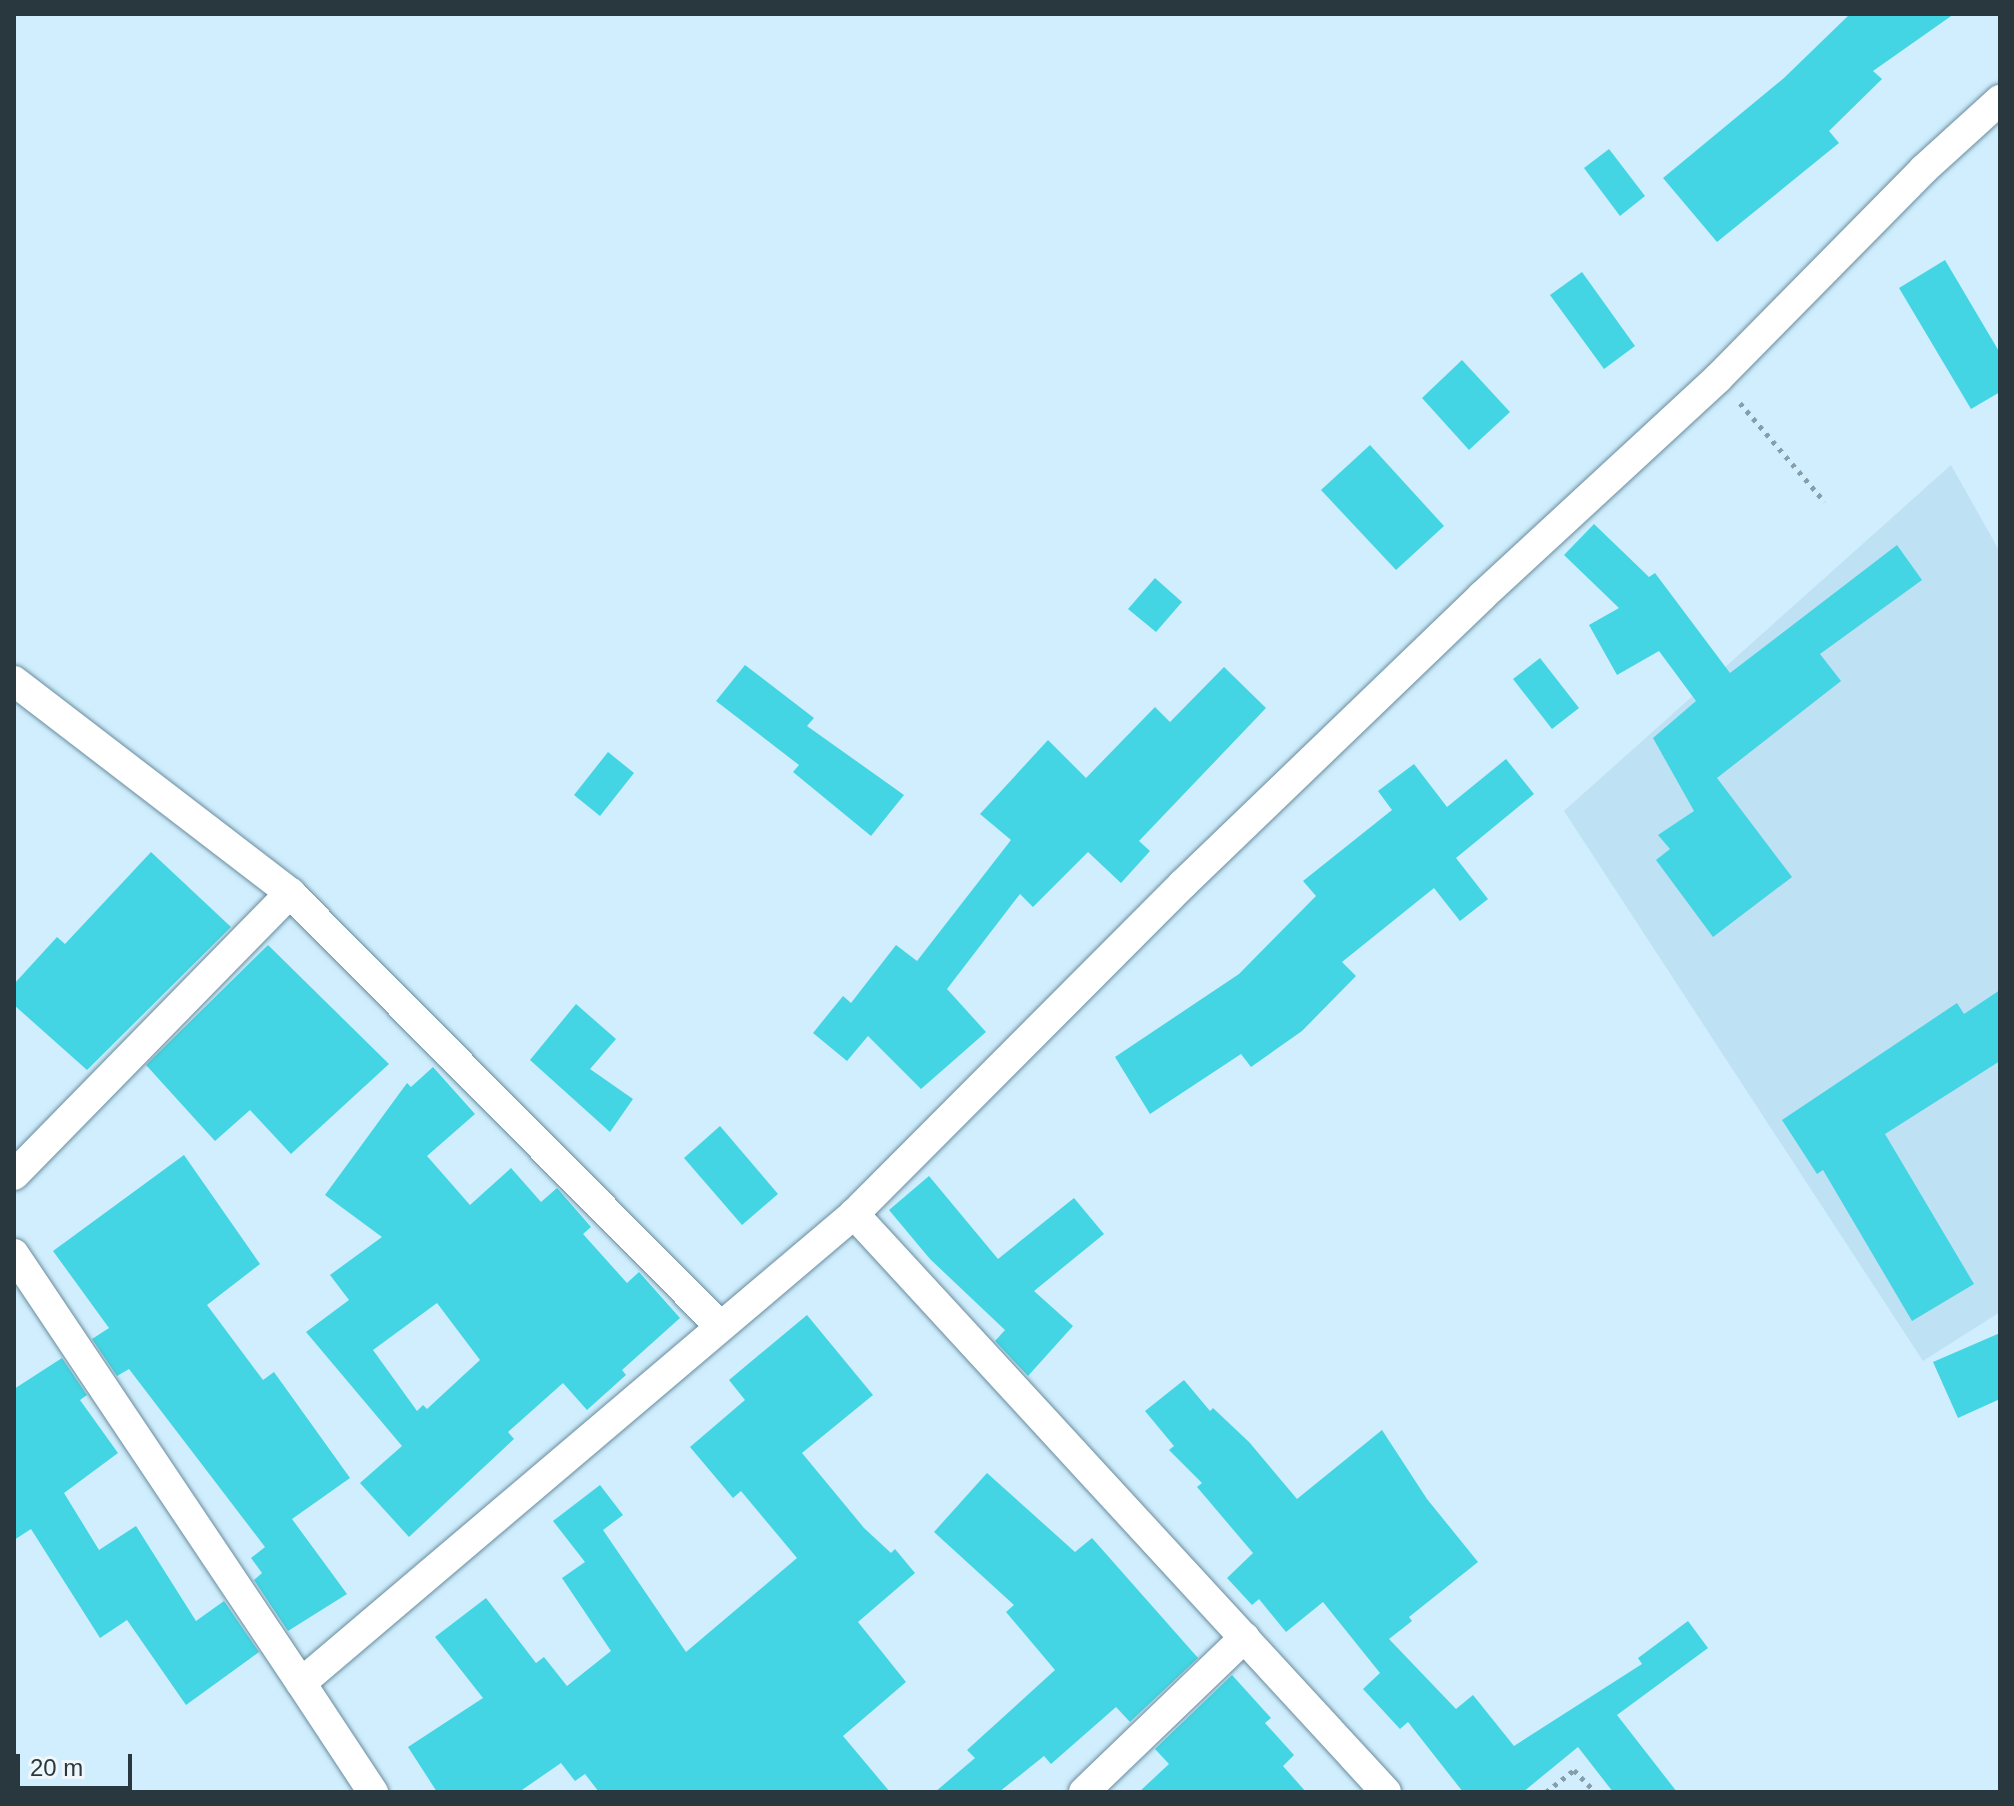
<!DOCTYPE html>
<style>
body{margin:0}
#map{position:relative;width:2014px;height:1806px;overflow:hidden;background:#d0eefd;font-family:Helvetica,sans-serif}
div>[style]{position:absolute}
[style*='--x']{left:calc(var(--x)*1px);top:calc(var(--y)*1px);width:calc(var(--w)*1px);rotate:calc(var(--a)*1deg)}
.built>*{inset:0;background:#bee1f3}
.building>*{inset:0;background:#43d5e3}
.path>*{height:5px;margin-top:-2.5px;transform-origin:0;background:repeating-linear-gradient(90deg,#869ea9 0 4px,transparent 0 10px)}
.roads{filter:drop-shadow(0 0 2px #698c9e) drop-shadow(0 0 2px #698c9e)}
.minor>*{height:30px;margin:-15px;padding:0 15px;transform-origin:15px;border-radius:15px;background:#fff}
span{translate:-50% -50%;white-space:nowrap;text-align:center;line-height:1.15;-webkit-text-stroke:6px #f0f7fb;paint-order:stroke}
.frame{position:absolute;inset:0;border:16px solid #29383f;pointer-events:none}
.scale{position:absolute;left:16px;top:1754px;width:116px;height:36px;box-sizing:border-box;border:4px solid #29383f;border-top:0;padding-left:10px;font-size:24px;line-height:28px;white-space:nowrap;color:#29383f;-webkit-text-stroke:6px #f0f7fb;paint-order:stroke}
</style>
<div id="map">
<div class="built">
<div style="clip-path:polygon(1951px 465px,2000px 552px,2000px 1312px,1923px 1361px,1564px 811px)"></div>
</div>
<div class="building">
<div style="clip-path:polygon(1850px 14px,1954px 14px,1873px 71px,1882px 79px,1829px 131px,1839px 143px,1717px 242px,1663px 178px,1784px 78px)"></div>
<div style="clip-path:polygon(1609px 149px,1645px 196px,1620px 216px,1584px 168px)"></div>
<div style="clip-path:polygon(1945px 260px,2000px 353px,2000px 392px,1971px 409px,1899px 288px)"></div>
<div style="clip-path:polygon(1582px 272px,1635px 346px,1604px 369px,1550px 295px)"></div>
<div style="clip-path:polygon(1462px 360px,1510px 412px,1469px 450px,1422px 398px)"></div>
<div style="clip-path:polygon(1370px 445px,1444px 526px,1396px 570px,1321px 490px)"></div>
<div style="clip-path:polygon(1594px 524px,1649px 577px,1655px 573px,1730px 673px,1897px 545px,1922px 580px,1820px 654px,1841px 681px,1717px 778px,1792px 877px,1713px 937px,1656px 860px,1670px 849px,1658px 835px,1694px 811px,1653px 738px,1696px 701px,1659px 651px,1617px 675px,1589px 625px,1619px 608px,1564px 555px)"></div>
<div style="clip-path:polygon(1155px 578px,1182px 602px,1156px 632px,1128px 609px)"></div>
<div style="clip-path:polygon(1540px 658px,1579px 708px,1552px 729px,1513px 679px)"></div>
<div style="clip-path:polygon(745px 665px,814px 718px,807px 726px,904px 795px,871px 836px,793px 772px,799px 765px,716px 701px)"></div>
<div style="clip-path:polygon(1224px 667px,1266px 708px,1139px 841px,1150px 851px,1121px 883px,1088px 852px,1033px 907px,1020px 894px,947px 989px,986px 1032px,961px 1054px,921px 1089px,868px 1036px,847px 1061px,813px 1033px,843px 996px,851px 1003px,896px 945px,917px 961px,1011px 840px,980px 814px,1048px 740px,1086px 778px,1155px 707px,1170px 722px)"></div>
<div style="clip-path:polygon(608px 752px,634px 773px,600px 816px,574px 795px)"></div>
<div style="clip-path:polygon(1506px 759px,1534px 794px,1456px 858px,1488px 899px,1460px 921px,1434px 888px,1342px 962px,1356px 976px,1302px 1031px,1251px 1067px,1241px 1054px,1150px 1114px,1115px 1057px,1239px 974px,1316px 896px,1303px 881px,1392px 810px,1378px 791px,1414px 764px,1447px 807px)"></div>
<div style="clip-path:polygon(151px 852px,231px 927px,87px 1070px,14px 1005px,14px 984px,57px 937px,65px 944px)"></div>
<div style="clip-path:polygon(268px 945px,389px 1064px,291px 1154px,250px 1110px,215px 1141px,146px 1065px)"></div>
<div style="clip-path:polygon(2000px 990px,2000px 1061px,1885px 1134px,1974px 1284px,1912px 1321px,1823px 1170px,1817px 1174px,1782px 1120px,1957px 1003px,1964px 1014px)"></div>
<div style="clip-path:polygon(576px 1004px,616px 1039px,590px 1069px,633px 1099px,610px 1132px,530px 1060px)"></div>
<div style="clip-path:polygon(evenodd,433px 1067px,475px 1114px,427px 1156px,470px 1205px,511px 1168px,541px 1202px,557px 1188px,591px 1227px,583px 1234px,627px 1283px,639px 1272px,680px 1318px,622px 1370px,626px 1375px,587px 1410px,563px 1383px,508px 1432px,514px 1439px,409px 1537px,360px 1483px,402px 1446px,306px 1332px,349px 1300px,330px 1275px,382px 1237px,325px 1195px,407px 1083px,411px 1087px,433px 1067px,437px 1303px,480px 1360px,427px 1409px,423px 1405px,417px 1411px,373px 1350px,437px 1303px)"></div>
<div style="clip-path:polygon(720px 1126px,778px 1194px,742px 1225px,684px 1158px)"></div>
<div style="clip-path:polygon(184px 1155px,260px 1264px,207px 1305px,263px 1380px,274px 1372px,350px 1478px,292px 1519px,347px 1594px,288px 1631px,254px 1580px,262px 1573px,251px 1558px,265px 1547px,129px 1369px,117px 1376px,92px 1339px,109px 1328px,53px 1251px)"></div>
<div style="clip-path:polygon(929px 1176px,998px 1259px,1074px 1198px,1104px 1234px,1034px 1291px,1073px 1326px,1028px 1376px,995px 1341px,1005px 1330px,930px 1259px,889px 1210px)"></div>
<div style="clip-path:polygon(807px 1315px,873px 1395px,802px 1453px,864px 1528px,891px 1553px,895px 1549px,915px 1573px,858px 1622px,906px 1682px,843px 1736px,890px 1792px,599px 1792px,585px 1774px,575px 1781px,561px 1763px,519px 1792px,437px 1792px,408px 1747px,483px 1698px,435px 1637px,486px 1598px,536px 1663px,544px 1657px,567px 1686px,611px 1651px,562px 1578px,585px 1562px,553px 1521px,600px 1485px,623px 1515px,603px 1530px,686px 1652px,797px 1558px,741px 1491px,733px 1498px,690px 1447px,745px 1400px,729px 1380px)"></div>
<div style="clip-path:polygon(2000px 1333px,2000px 1399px,1958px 1418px,1933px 1362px)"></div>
<div style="clip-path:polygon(62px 1358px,87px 1395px,80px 1400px,118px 1453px,64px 1493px,99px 1550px,136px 1526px,196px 1621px,224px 1601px,259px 1652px,186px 1705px,127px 1620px,100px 1638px,31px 1529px,14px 1540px,14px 1389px)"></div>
<div style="clip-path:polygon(1184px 1380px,1210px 1411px,1213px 1408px,1249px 1442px,1297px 1499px,1382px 1430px,1427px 1499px,1478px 1562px,1409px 1617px,1412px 1621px,1389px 1639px,1456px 1709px,1473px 1695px,1514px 1746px,1642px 1664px,1638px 1658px,1688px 1621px,1708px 1648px,1617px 1715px,1677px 1792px,1613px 1792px,1578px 1747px,1523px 1792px,1463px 1792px,1408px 1722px,1400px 1729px,1363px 1689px,1380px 1673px,1323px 1602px,1286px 1632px,1259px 1599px,1252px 1605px,1227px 1578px,1253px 1553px,1197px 1487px,1202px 1483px,1169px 1450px,1174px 1446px,1145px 1411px)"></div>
<div style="clip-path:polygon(987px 1473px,1075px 1552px,1092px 1538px,1198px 1658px,1130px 1722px,1116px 1707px,1051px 1764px,1044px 1756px,999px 1792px,935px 1792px,975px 1758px,967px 1750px,1055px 1670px,1006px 1612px,1014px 1605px,934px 1532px)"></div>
<div style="clip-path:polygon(1232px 1675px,1271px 1718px,1265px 1723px,1294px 1755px,1283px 1766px,1306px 1792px,1139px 1792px,1169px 1764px,1155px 1749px)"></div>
</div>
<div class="path">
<div style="--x:1740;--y:403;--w:130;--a:49.4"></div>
<div style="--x:1546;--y:1792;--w:36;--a:-38"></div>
<div style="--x:1574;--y:1770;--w:30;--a:46"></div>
</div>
<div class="roads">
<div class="minor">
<div style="--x:14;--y:681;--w:348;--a:37.5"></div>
<div style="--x:290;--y:893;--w:610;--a:45.2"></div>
<div style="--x:14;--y:1175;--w:395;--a:-45.6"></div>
<div style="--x:14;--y:1254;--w:516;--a:56.22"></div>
<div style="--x:301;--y:1683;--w:725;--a:-40.3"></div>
<div style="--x:301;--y:1683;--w:131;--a:56.6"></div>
<div style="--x:1084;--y:1792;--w:223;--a:-43.9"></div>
<div style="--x:1386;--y:1792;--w:786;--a:-132.63"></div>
<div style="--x:854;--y:1214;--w:466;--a:-45.1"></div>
<div style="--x:1183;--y:884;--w:415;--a:-43.9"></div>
<div style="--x:1482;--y:596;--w:321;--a:-42.7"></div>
<div style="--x:1718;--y:378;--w:293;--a:-45.4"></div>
<div style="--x:1924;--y:169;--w:103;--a:-42.2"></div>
</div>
</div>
<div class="frame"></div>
<div class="scale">20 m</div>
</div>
